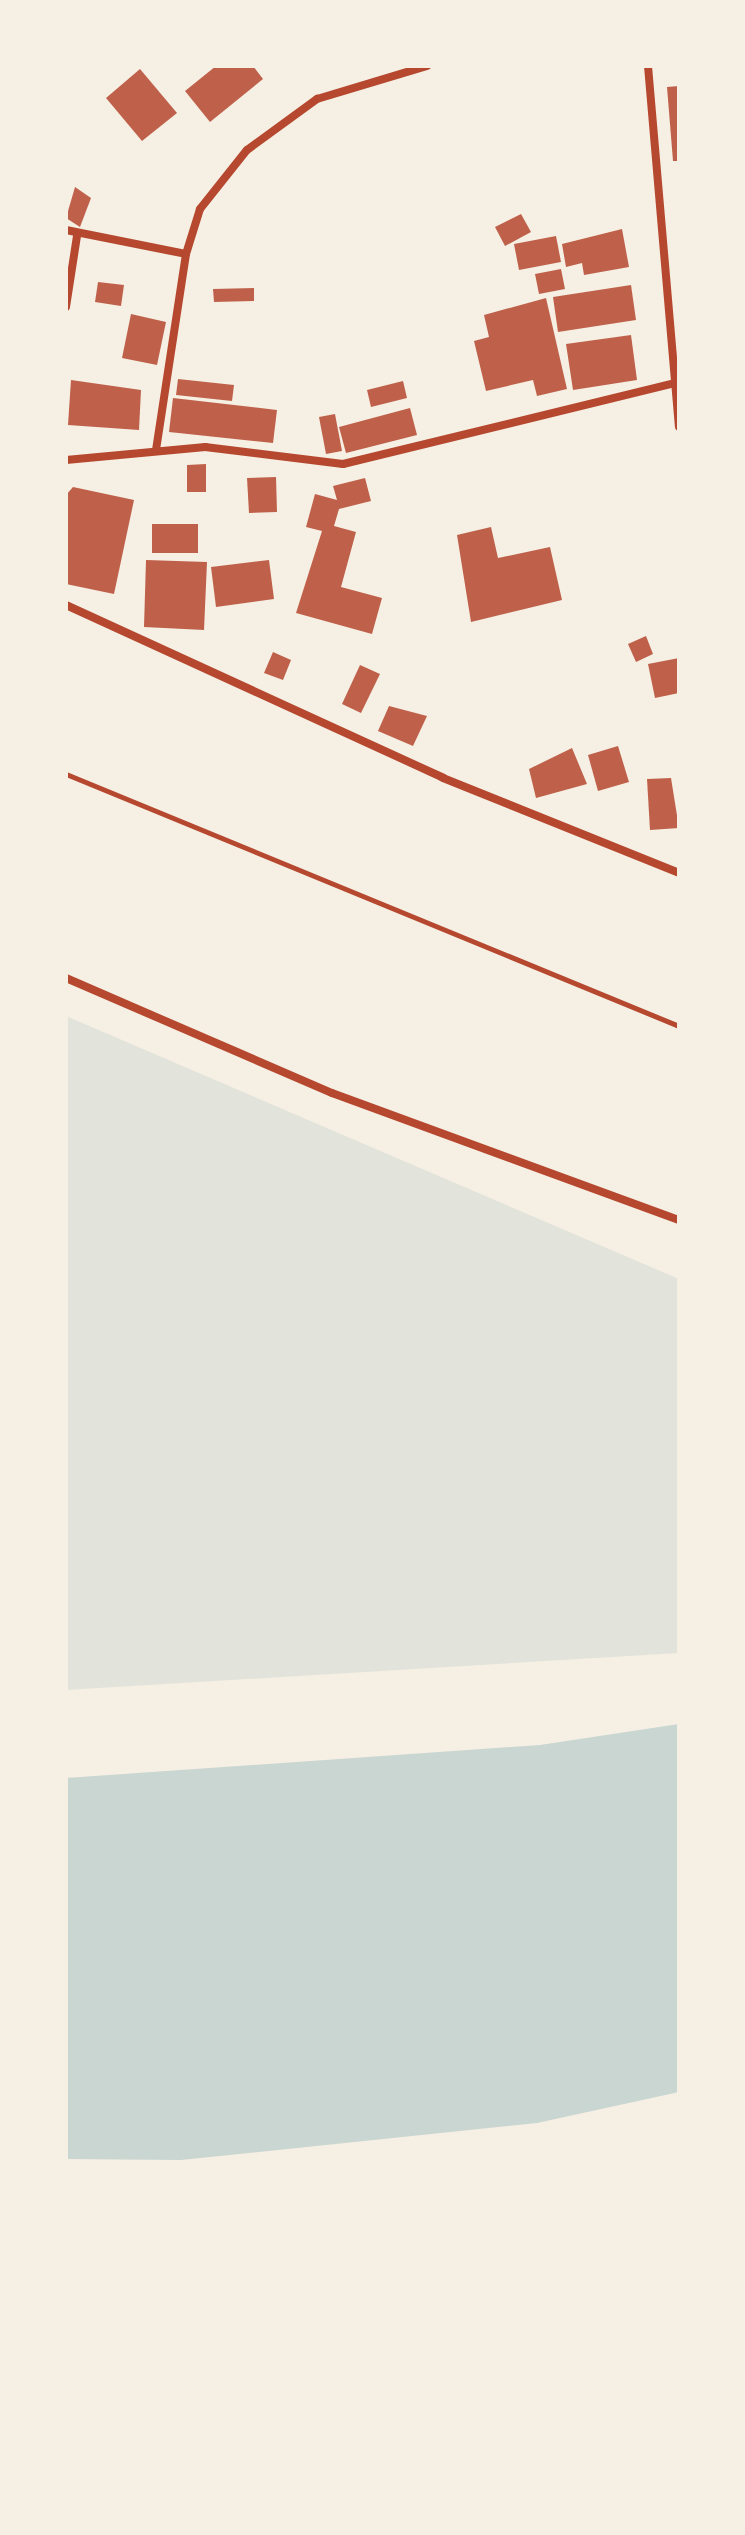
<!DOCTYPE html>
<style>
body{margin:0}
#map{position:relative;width:745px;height:2535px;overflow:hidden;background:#f6efe4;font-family:Manrope,sans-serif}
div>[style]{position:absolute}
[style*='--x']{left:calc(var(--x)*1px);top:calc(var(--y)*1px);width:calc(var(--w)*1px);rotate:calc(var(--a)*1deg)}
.green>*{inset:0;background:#e2e4dc}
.water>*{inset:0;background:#c9d6d2}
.building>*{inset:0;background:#bf614a}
.path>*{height:5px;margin:-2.5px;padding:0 2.5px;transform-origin:2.5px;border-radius:2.5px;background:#b5482f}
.minor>*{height:8px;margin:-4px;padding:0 4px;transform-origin:4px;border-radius:4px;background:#b5482f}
span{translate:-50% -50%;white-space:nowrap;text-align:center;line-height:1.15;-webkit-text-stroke:8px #f6efe4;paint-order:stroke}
.frame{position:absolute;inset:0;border:68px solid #f6efe4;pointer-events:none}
</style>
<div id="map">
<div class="green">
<div style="clip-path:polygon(66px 1016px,679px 1279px,679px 1653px,66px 1690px)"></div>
</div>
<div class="water">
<div style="clip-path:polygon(679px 1724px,679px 2092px,537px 2123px,181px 2160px,66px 2159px,66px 1778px,540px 1745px)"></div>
</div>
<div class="building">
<div style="clip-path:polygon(216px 66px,253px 66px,263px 79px,210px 122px,185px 91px)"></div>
<div style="clip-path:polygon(140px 69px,177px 113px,142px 141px,106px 98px)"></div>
<div style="clip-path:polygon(679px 86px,679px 161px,673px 161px,667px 87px)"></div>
<div style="clip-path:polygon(75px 187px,91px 198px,80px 227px,66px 218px)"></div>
<div style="clip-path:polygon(521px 214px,531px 232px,505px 246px,495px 227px)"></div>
<div style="clip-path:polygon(622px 229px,629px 267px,584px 275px,582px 263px,566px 267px,562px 244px)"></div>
<div style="clip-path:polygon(556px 236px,561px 262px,519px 270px,514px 244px)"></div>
<div style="clip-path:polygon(561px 269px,565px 289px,539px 294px,535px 274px)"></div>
<div style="clip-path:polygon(98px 282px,124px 285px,121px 306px,95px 302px)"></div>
<div style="clip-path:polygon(631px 285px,636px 320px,558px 332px,553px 297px)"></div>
<div style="clip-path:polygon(254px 288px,254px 301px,214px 302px,213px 289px)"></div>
<div style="clip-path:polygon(546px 298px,567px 389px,537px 396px,533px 380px,486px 391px,474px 341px,489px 337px,484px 315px)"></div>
<div style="clip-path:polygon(131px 314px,166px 322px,157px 365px,122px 358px)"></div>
<div style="clip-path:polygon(631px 335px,637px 380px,573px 390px,566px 344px)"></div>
<div style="clip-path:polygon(178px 379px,234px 385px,232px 401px,176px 395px)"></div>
<div style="clip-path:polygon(71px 380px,141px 390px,139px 430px,68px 425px)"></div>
<div style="clip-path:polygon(403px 381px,407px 398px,371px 407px,367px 390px)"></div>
<div style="clip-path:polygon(173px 398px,277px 410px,273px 443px,169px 432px)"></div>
<div style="clip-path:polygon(410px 408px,417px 435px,346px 453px,339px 427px)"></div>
<div style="clip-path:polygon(335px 414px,342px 451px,326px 454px,319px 417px)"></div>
<div style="clip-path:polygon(206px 464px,206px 492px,187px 492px,187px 465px)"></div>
<div style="clip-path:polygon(276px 477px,277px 512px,249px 513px,247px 478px)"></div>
<div style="clip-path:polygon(365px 478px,371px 501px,339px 509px,334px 526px,356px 532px,341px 587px,382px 598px,372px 634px,296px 613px,322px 531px,306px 527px,315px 494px,337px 500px,333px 486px)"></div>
<div style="clip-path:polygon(73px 487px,134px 500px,114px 594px,66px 584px,66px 495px)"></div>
<div style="clip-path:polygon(152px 524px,198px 524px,198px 553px,152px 553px)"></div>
<div style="clip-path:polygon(491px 527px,498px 558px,550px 547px,562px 600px,471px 622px,457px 535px)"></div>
<div style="clip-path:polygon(146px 560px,207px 562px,204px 630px,144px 627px)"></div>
<div style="clip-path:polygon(269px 560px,274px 599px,216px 607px,211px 567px)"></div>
<div style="clip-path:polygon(646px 636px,653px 654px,636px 662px,628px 644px)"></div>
<div style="clip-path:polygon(273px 652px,291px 660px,283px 680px,264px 673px)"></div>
<div style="clip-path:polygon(679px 658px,679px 693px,655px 698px,648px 664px)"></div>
<div style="clip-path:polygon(360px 665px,380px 674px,361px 713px,342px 704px)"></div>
<div style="clip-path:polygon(389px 706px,427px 716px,413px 746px,378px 731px)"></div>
<div style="clip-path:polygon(618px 746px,629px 782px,598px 791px,588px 755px)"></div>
<div style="clip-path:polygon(572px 748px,587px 784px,536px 798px,529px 769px)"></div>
<div style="clip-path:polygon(671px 778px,679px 828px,650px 830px,647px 779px)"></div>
</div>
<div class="path">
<div style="--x:66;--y:774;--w:663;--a:22.35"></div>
</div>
<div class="minor">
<div style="--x:648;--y:66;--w:362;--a:85.1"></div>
<div style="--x:66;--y:230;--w:122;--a:11.3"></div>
<div style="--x:66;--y:307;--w:72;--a:-81.2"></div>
<div style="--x:156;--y:450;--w:198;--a:-81.3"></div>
<div style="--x:186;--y:254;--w:47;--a:-72.7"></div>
<div style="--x:200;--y:209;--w:75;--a:-51.5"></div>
<div style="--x:247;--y:150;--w:87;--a:-36.1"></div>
<div style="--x:317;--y:99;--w:115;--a:-16.7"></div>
<div style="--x:66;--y:460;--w:140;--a:-5.3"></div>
<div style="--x:205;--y:447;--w:139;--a:7"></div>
<div style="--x:343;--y:464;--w:337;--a:-13.7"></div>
<div style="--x:66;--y:605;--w:415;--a:24.6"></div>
<div style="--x:443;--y:778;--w:254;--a:21.9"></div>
<div style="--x:66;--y:978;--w:290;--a:23.4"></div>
<div style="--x:332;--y:1093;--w:370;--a:20.1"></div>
</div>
<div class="frame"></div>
</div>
